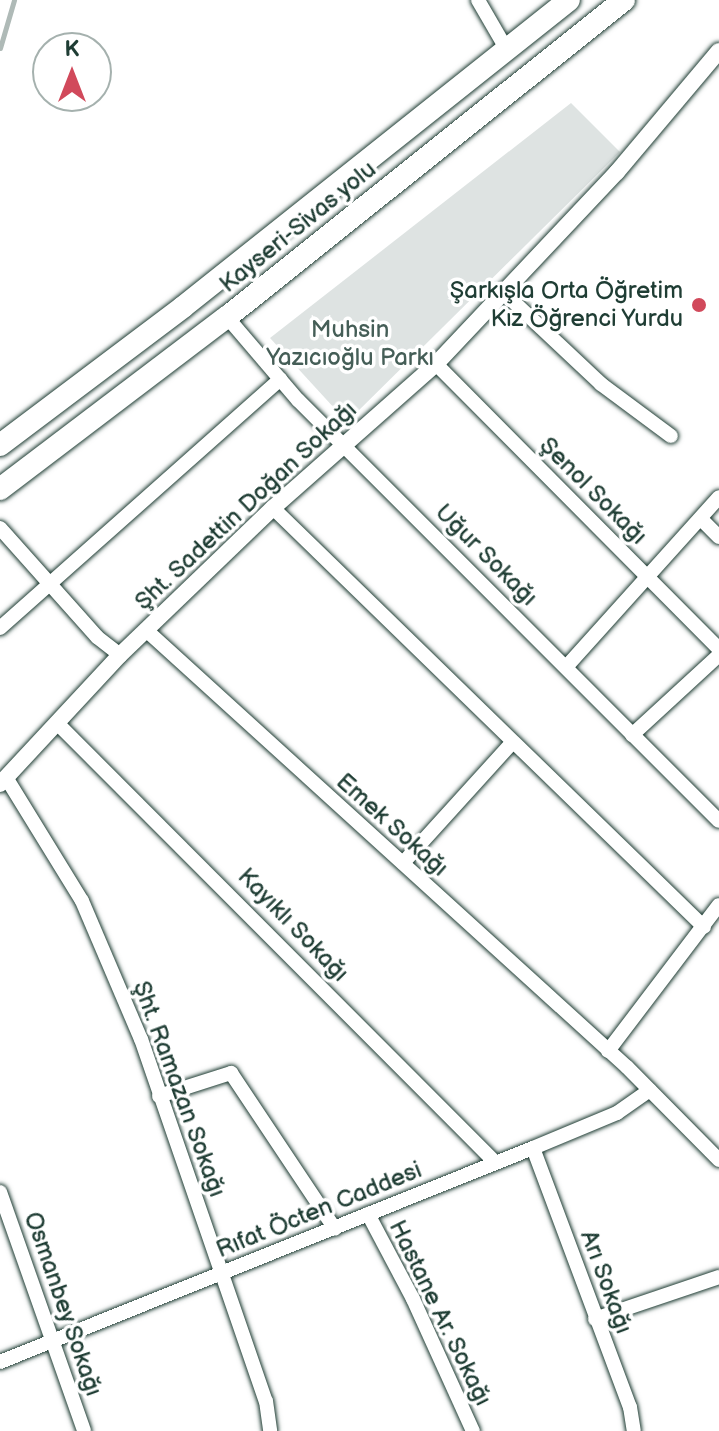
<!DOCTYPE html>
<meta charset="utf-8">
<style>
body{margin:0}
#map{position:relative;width:719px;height:1431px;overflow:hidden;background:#fff;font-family:"Balsamiq Sans",sans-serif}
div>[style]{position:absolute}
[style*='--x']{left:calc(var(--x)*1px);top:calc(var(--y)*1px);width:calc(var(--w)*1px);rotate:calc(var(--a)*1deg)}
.green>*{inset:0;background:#dee3e2}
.stream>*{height:5px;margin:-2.5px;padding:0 2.5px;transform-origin:2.5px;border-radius:2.5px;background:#afbab7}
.roads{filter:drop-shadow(0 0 2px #1f3d34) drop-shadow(0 0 2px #1f3d34)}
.minor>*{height:14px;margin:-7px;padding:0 7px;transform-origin:7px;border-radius:7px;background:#fff}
.tertiary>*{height:16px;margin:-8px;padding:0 8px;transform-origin:8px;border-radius:8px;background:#fff}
.trunk>*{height:22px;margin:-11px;padding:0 11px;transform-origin:11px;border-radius:11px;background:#fff}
.dots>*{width:22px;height:22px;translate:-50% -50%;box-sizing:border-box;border:4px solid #fff;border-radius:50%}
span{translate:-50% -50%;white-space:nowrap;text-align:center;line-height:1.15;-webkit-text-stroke:7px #fff;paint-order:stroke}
.street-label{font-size:24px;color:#1f3d34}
.poi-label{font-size:24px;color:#1f3d34}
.right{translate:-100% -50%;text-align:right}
.park-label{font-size:24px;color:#455e57}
.north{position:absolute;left:32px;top:32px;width:80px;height:80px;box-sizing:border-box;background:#fff;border:2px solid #a5b1ae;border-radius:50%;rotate:0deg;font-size:22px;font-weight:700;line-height:32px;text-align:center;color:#1f3d34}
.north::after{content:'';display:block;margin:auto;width:28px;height:36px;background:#d1495b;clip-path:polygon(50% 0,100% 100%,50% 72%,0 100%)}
</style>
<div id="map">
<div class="green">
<div style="clip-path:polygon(571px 103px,620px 152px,347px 422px,270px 338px)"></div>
</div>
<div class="stream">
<div style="--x:0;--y:48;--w:50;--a:-73.7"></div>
</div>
<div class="roads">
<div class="minor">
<div style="--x:478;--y:0;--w:58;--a:59.9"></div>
<div style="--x:502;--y:291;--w:136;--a:43.2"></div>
<div style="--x:601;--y:384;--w:87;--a:36.6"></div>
<div style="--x:227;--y:317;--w:109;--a:49.5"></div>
<div style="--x:298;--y:400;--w:595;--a:45"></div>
<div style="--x:436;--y:364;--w:402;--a:45.2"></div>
<div style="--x:273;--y:508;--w:601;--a:44.19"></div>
<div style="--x:702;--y:520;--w:24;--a:45"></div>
<div style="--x:0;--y:528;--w:146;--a:48.3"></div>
<div style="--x:97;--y:637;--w:29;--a:38"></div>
<div style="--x:0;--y:628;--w:375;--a:-41.6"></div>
<div style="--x:146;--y:630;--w:650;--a:42.26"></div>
<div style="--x:627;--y:1067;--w:131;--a:45.3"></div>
<div style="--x:567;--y:666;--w:227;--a:-48"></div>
<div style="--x:57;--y:723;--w:620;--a:45.07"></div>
<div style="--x:632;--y:735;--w:118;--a:-42.6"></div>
<div style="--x:7;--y:779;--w:143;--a:58.4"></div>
<div style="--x:82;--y:901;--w:150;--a:66.9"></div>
<div style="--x:141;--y:1039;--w:383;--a:71"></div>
<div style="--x:266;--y:1401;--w:30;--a:82"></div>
<div style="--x:403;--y:863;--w:161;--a:-47.8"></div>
<div style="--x:608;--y:1051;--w:183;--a:-52.8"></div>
<div style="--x:159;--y:1096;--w:76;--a:-17.7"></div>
<div style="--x:231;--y:1073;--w:187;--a:56.3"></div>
<div style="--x:533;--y:1148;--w:277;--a:69.5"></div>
<div style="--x:630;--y:1407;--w:24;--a:81"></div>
<div style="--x:0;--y:1192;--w:253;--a:70.6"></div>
<div style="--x:368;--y:1214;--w:96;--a:62.1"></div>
<div style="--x:413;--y:1299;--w:145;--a:65.6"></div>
<div style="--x:595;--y:1319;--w:131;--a:-18.7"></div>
<div style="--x:0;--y:1362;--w:574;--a:-21.88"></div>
<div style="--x:533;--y:1148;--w:91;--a:-22.6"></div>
<div style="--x:617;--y:1113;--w:40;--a:-34.9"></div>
</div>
<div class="tertiary">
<div style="--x:0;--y:784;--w:176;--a:-47.1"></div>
<div style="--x:120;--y:655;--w:212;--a:-43.9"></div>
<div style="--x:273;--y:508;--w:217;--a:-41.5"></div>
<div style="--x:436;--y:364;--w:264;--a:-46.7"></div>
<div style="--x:617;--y:172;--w:158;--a:-49.9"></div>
</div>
<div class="trunk">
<div style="--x:0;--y:445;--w:229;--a:-37"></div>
<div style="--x:183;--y:307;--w:493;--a:-38.5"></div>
<div style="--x:0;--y:489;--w:285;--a:-37.2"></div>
<div style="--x:227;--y:317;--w:508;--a:-38.61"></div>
</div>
</div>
<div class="dots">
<div style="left:699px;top:305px;background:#d1495b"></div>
</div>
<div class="street-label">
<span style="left:298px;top:227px;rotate:-39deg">Kayseri-Sivas yolu</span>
<span style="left:593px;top:491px;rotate:45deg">Şenol Sokağı</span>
<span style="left:246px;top:506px;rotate:-43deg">Şht. Sadettin Doğan Sokağı</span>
<span style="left:486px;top:555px;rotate:45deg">Uğur Sokağı</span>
<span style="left:392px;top:825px;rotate:42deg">Emek Sokağı</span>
<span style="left:293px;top:925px;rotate:46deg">Kayıklı Sokağı</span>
<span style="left:179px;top:1089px;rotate:70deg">Şht. Ramazan Sokağı</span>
<span style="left:319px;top:1210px;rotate:-22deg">Rıfat Öcten Caddesi</span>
<span style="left:606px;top:1282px;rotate:70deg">Arı Sokağı</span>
<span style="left:63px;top:1304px;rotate:71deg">Osmanbey Sokağı</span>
<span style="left:440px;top:1313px;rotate:64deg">Hastane Ar. Sokağı</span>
</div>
<div class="poi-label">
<span class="right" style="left:683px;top:305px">Şarkışla Orta Öğretim<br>Kız Öğrenci Yurdu</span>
</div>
<div class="park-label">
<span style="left:350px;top:344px">Muhsin<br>Yazıcıoğlu Parkı</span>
</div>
<div class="north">K</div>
</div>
